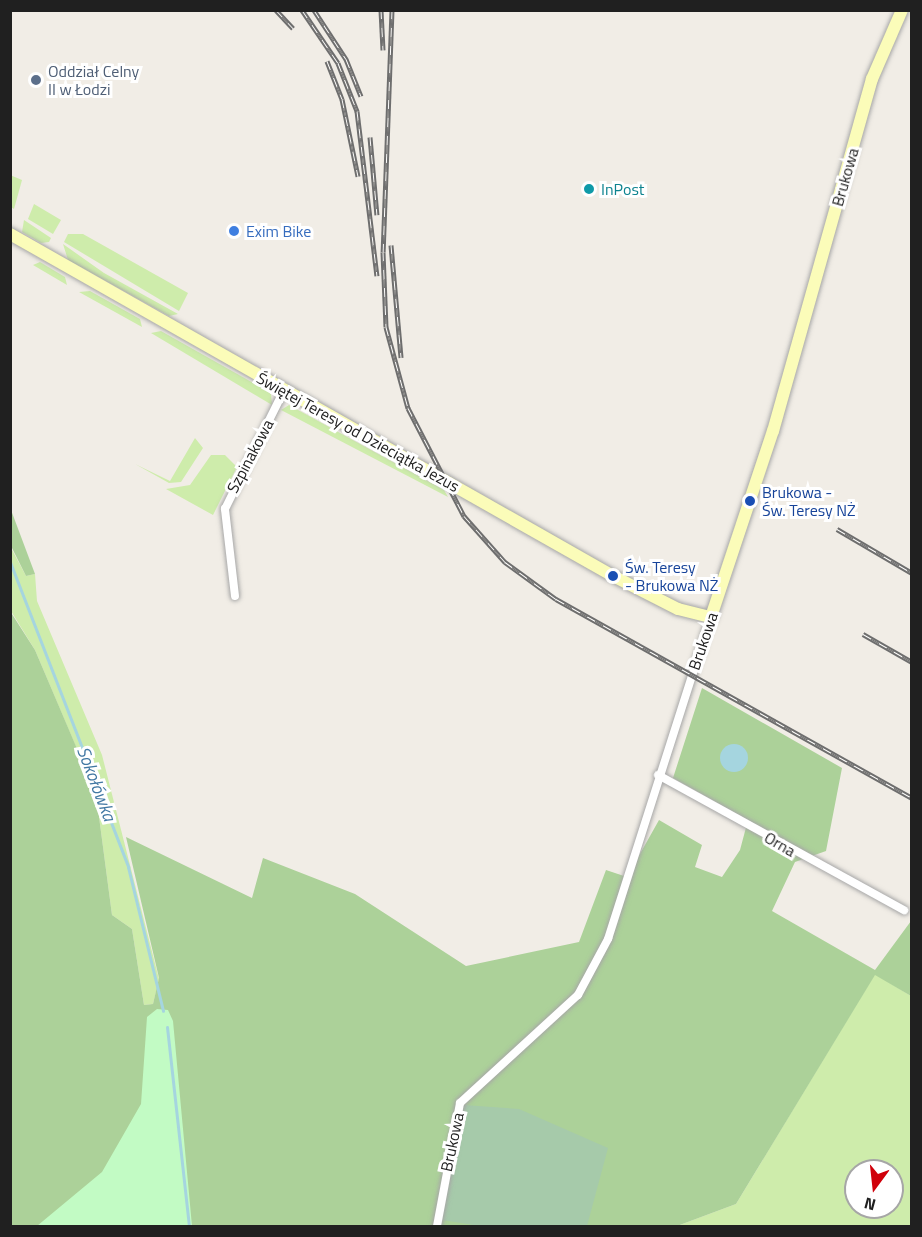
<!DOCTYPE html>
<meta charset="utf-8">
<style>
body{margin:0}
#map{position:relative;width:922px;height:1237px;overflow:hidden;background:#f1ede6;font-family:"Titillium Web",sans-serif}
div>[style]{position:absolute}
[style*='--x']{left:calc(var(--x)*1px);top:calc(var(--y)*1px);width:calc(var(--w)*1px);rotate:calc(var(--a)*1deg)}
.grass>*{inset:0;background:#ceecab}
.forest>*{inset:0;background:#acd199}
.cemetery>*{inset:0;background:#a6caaa}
.park>*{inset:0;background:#c2fbc4}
.water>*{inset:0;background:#a5d5df}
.round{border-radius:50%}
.stream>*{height:3px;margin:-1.5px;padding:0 1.5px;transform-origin:1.5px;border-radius:1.5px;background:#a5d5df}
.roads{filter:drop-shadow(0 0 2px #a7a7a7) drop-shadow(0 0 2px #a7a7a7)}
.street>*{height:8px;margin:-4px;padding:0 4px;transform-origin:4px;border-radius:4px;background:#fff}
.secondary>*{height:12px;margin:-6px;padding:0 6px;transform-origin:6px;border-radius:6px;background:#fbfcb9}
.rail>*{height:5px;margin-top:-2.5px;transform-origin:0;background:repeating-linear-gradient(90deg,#fff 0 9px,#6e6e6e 0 18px);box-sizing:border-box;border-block:2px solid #6e6e6e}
.dots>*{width:16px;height:16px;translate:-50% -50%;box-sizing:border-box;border:3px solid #fff;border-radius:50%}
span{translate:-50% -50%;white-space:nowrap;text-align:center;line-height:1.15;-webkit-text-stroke:6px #fff;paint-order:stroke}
.service-label{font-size:16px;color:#4e5e75}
.left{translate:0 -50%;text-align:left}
.street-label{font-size:16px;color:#202020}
.culture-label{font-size:16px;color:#0d838f}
.shop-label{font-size:16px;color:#366cbe}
.transit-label{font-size:16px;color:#164399}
.water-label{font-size:18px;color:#4278a3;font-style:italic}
.frame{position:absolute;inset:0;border:12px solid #202020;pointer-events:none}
.north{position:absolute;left:844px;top:1159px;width:60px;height:60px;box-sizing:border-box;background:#fff;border:2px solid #a6a6a6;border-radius:50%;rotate:195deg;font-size:16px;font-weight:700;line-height:24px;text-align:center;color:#202020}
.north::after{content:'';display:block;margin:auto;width:21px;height:27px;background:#d0000a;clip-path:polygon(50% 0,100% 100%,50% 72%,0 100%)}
</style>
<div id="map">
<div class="grass">
<div style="clip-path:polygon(10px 175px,22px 180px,14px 209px,11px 207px)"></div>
<div style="clip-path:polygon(34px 204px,61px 220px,53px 234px,28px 219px)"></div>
<div style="clip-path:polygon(24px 220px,51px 238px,49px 242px,41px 243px,22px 232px)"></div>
<div style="clip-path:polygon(68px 234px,83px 234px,188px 293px,179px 311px,64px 242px)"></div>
<div style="clip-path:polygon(63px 244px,104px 273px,178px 314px,169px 316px,68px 260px)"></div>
<div style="clip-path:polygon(40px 262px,65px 277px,67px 285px,33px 265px)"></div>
<div style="clip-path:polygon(90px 291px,140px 319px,142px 327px,79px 292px)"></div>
<div style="clip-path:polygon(161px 331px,271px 393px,272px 405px,151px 333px)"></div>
<div style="clip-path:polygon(289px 405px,444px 490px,448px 497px,281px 410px)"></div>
<div style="clip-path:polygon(195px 438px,203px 448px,181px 482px,169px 483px,135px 464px,170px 481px)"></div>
<div style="clip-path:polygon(211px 455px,225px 455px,237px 467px,213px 515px,166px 489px,190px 485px)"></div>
<div style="clip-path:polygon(10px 546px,26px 576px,35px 574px,37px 601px,102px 755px,159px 979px,153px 1004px,144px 1005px,132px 929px,112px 915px,96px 794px,35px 650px,11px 611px)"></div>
<div style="clip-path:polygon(evenodd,875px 974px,911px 996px,911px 1226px,677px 1226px,736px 1204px,875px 974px,856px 1171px,892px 1171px,892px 1207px,856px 1207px,856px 1171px)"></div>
</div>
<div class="forest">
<div style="clip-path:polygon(11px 510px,35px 574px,26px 576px,11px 546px)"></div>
<div style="clip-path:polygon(10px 611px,35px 650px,78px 751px,90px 753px,103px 785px,96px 794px,112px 915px,132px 929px,144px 1005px,153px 1004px,159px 978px,126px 837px,252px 898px,263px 858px,355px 894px,466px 966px,579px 942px,606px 870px,627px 877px,659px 820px,702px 845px,695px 867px,722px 877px,740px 850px,748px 820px,673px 778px,702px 688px,842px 768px,826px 851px,795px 862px,772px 911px,875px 970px,911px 921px,911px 996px,875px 975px,736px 1204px,677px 1226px,11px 1226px)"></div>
</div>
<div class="cemetery">
<div style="clip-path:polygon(464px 1105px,519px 1109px,608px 1148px,587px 1226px,480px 1226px,442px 1220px)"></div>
</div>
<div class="park">
<div style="clip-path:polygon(157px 1009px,168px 1010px,173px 1021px,192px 1226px,37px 1226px,102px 1172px,141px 1104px,147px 1017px)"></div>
</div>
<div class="water">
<div class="round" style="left:720px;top:744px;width:28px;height:28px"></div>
</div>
<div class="stream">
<div style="--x:10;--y:562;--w:327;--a:68.8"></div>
<div style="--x:128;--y:867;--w:148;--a:76.3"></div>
<div style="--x:167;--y:1027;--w:200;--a:83.7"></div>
</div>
<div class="roads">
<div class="street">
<div style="--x:235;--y:596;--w:88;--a:-96.6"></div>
<div style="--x:225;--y:509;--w:133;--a:-63.6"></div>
<div style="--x:658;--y:775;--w:281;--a:28.8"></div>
<div style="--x:437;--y:1226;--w:125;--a:-79.4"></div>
<div style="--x:460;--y:1103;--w:160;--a:-42.5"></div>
<div style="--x:578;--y:995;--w:64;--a:-61.8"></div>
<div style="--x:608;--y:939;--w:338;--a:-72.3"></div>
</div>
<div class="secondary">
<div style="--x:10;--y:234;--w:693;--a:29.56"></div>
<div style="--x:613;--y:576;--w:73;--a:26.9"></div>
<div style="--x:678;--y:609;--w:34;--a:14"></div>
<div style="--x:711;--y:617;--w:196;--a:-71.6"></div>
<div style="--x:773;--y:431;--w:366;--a:-74.3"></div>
<div style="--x:872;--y:79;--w:75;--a:-66.5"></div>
</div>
</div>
<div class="rail">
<div style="--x:276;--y:10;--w:25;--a:47"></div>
<div style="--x:302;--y:10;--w:64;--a:55.8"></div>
<div style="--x:338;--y:63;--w:52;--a:68.4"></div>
<div style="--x:357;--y:111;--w:166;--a:83.1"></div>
<div style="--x:314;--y:10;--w:59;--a:56.9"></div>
<div style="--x:346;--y:59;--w:40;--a:68"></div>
<div style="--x:381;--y:10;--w:40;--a:87.1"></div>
<div style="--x:392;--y:10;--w:242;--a:92.1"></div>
<div style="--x:383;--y:252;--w:75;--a:87.7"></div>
<div style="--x:386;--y:327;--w:84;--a:74.8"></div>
<div style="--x:408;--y:408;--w:122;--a:62.6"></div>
<div style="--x:464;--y:516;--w:62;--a:48.3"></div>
<div style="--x:505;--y:562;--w:63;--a:36"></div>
<div style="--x:556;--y:599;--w:408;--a:29.2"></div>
<div style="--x:327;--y:61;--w:41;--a:68.5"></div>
<div style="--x:342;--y:99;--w:79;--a:78.3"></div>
<div style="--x:370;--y:137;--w:78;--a:84.9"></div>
<div style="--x:391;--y:245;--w:113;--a:84.9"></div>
<div style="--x:837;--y:529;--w:87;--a:30.4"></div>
<div style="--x:863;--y:634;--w:56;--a:29.7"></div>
</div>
<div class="dots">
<div style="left:36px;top:80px;background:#5c6f8a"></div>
<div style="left:589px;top:189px;background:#0f9aa8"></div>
<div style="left:234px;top:231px;background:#3f7fe0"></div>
<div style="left:750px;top:501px;background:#1a4fb4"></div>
<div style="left:613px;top:576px;background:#1a4fb4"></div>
</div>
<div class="service-label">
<span class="left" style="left:48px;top:80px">Oddział Celny<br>II w Łodzi</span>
</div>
<div class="street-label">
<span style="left:845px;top:177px;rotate:-74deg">Brukowa</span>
<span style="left:358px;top:432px;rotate:29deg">Świętej Teresy od Dzieciątka Jezus</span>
<span style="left:250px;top:456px;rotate:-62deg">Szpinakowa</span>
<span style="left:703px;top:641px;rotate:-71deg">Brukowa</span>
<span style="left:780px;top:844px;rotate:30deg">Orna</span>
<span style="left:452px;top:1142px;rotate:-78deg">Brukowa</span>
</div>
<div class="culture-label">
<span class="left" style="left:601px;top:189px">InPost</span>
</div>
<div class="shop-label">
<span class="left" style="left:246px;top:231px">Exim Bike</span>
</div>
<div class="transit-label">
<span class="left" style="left:762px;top:501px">Brukowa -<br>Św. Teresy NŻ</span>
<span class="left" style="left:625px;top:576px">Św. Teresy<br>- Brukowa NŻ</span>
</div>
<div class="water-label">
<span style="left:96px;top:784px;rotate:69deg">Sokołówka</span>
</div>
<div class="frame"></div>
<div class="north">N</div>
</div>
